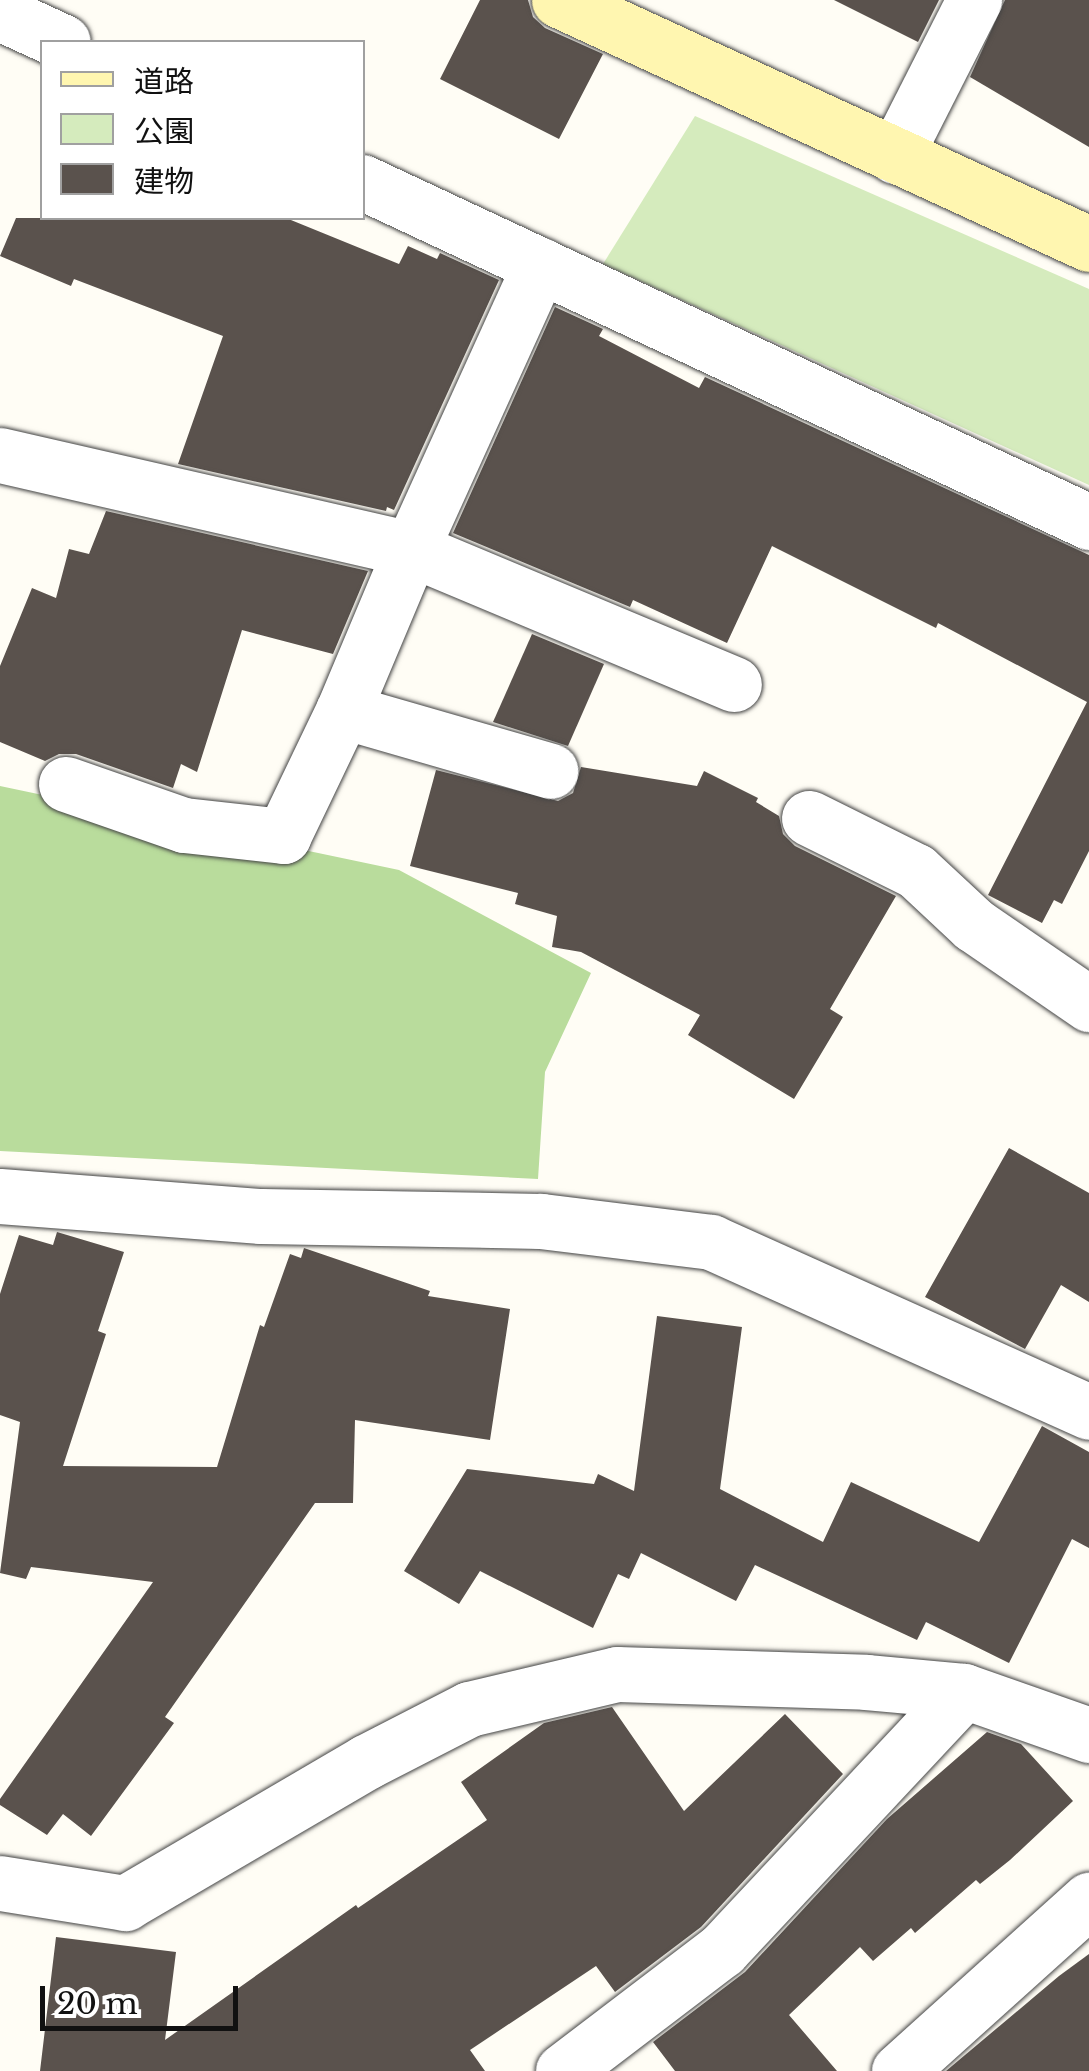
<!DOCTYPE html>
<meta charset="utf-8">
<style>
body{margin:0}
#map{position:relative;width:1089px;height:2071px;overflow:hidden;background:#fffdf5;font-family:"Libre Baskerville","Noto Sans JP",serif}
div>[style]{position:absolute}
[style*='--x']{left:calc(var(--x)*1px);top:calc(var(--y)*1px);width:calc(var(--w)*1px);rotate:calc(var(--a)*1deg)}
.green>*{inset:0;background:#d5ebbd}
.forest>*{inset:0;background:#b9dc9c}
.building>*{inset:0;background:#5a524d}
.roads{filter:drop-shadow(0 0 2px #444) drop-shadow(0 0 2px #444)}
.street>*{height:55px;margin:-27.5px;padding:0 27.5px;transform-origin:27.5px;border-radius:27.5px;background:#fff}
.secondary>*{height:55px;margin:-27.5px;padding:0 27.5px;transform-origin:27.5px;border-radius:27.5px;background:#fff6b0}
span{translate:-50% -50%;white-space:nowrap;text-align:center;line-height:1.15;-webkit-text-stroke:10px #fff;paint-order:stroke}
.legend{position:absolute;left:40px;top:40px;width:325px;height:180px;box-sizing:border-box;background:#fff;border:2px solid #a0a0a0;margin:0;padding:12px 18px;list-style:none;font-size:30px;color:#111}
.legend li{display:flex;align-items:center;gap:20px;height:50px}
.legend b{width:50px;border:2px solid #a0a0a0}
.scale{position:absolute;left:40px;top:1986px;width:198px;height:45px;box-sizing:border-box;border:5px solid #111;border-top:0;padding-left:12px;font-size:30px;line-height:35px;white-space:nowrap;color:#111;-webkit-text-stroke:8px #fff;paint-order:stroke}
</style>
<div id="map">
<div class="green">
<div style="clip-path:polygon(695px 116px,1089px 289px,1089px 485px,603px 264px)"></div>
</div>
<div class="forest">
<div style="clip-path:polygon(0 786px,399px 870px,591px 973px,545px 1072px,538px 1179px,0 1151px)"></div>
</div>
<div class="building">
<div style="clip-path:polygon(480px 0,528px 0,533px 17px,545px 28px,603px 54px,559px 139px,440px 79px)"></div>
<div style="clip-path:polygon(834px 0,939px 0,918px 42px)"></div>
<div style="clip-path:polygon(1005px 0,1089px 0,1089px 147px,970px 77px)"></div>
<div style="clip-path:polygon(16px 218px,286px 218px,399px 264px,408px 246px,437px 259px,440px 253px,499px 280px,394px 510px,387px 507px,386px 511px,178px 464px,223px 336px,74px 279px,71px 286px,0 256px)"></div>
<div style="clip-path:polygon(555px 307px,603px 329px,599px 336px,699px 388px,705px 377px,1089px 555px,1089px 851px,1062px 904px,1054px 900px,1042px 923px,988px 895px,1087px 702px,938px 623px,936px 628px,772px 546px,727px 643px,633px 600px,630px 607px,453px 533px)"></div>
<div style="clip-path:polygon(106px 511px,368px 571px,333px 654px,242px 630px,197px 772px,181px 764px,173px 788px,76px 754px,59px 754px,45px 761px,0 742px,0 666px,32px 588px,56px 598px,69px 549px,89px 554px)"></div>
<div style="clip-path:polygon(532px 634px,604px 664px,568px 746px,493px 722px)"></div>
<div style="clip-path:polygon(581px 767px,697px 786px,704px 771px,758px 798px,756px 802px,779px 816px,783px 834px,795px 846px,896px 896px,830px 1009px,843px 1017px,794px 1099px,688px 1035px,700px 1015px,581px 952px,552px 947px,557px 916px,515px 904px,518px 893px,410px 866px,436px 770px,558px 801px,573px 793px)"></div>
<div style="clip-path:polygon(1009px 1148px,1089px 1193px,1089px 1302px,1061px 1285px,1025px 1349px,925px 1297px)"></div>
<div style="clip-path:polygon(57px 1232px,124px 1252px,98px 1331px,106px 1334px,63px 1466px,217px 1467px,260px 1325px,264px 1327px,290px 1254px,301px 1258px,304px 1248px,430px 1291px,428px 1296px,510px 1309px,490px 1440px,355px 1420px,353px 1503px,315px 1503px,165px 1717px,174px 1723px,91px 1836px,63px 1814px,47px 1835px,0 1805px,0 1799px,153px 1582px,31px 1567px,26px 1579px,0 1573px,20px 1422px,0 1415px,0 1294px,19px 1235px,53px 1245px)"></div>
<div style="clip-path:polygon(657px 1316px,742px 1327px,720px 1489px,823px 1542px,851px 1482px,979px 1542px,1042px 1426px,1089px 1452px,1089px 1548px,1072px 1539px,1009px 1663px,926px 1622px,917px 1640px,755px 1565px,736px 1601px,641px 1553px,629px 1579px,618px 1574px,593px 1628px,480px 1571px,459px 1604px,404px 1571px,467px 1469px,594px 1484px,598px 1474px,634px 1491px)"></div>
<div style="clip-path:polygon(612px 1707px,684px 1811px,785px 1714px,843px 1774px,701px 1927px,615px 1992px,596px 1966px,470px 2050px,485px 2071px,40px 2071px,56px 1937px,176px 1952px,165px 2040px,356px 1905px,358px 1908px,487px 1820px,461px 1782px,544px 1723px)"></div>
<div style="clip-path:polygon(987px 1732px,1021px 1744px,1073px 1801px,1010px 1860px,980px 1884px,976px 1880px,915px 1933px,911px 1928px,873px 1961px,860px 1947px,789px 2015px,837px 2071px,675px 2071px,653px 2042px,745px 1972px,887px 1819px)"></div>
<div style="clip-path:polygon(1089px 1954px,1089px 2071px,946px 2071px,1059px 1976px)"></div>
</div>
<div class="roads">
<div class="street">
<div style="--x:0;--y:13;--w:69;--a:24.7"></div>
<div style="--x:895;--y:156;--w:175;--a:-63.1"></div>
<div style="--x:362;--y:182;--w:803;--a:25.06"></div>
<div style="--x:0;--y:455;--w:422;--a:12.9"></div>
<div style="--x:411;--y:549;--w:312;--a:-65.6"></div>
<div style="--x:343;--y:711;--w:216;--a:16.1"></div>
<div style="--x:66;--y:784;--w:125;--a:19.2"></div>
<div style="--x:184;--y:825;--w:100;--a:6.3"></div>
<div style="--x:283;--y:836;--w:139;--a:-64.4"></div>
<div style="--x:343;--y:711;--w:176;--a:-67.2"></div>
<div style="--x:411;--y:549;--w:350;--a:22.7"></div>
<div style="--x:809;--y:818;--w:119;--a:26.4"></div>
<div style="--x:916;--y:871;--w:79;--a:43"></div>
<div style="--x:974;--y:925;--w:140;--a:34.5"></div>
<div style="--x:0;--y:1196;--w:262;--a:4.4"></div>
<div style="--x:261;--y:1216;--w:280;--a:1"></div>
<div style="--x:541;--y:1221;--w:171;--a:7"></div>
<div style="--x:711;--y:1242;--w:414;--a:24.2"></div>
<div style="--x:0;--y:1883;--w:127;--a:9.1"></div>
<div style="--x:125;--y:1903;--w:279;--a:-30.3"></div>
<div style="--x:366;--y:1762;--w:116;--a:-27.2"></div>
<div style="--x:469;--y:1709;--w:152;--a:-13.3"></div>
<div style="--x:617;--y:1674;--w:249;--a:1.8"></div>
<div style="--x:866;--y:1682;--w:98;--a:5.2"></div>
<div style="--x:964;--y:1691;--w:133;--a:19.4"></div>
<div style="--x:563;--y:2071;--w:200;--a:-37.3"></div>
<div style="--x:722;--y:1950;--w:354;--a:-46.9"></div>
<div style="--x:899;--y:2071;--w:256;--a:-42"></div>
</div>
<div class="secondary">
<div style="--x:559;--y:0;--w:583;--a:24.72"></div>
</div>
</div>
<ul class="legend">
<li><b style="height:12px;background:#fff6b0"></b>道路</li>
<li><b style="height:28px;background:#d5ebbd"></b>公園</li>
<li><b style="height:28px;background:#5a524d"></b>建物</li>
</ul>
<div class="scale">20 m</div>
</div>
